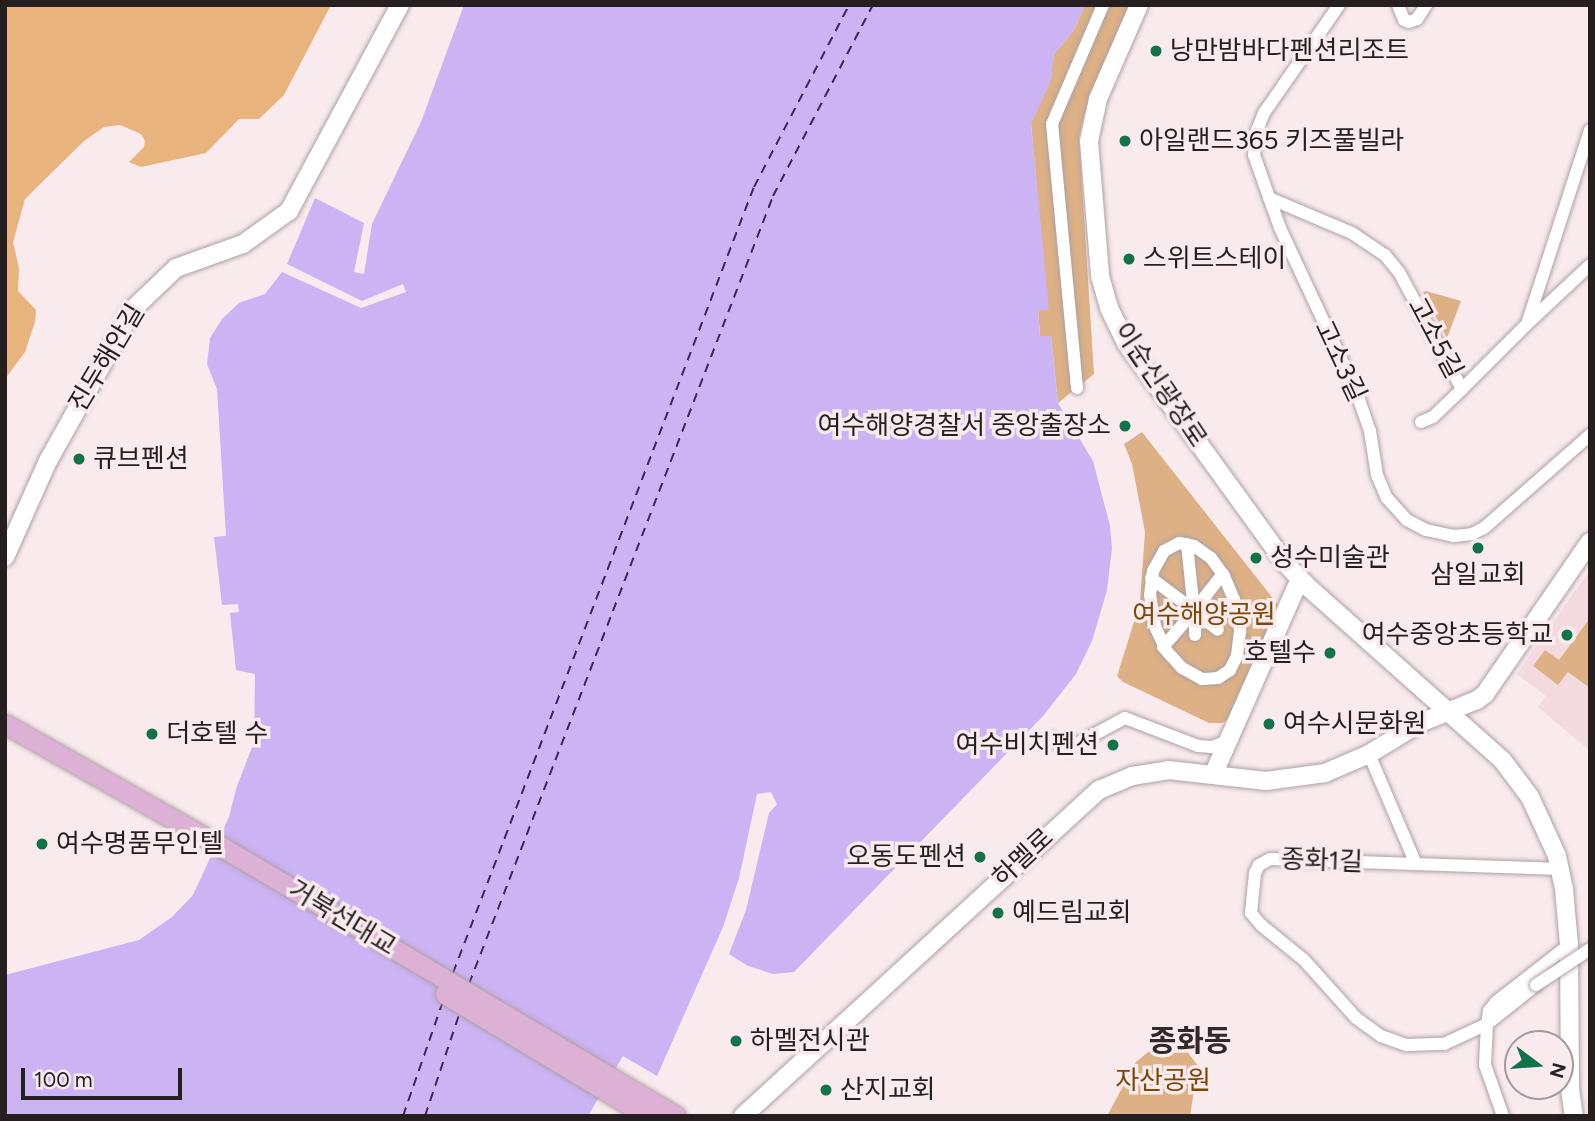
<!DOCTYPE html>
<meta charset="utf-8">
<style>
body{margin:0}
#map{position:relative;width:1595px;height:1121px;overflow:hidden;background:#f8eaed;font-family:Figtree,"Noto Sans KR",sans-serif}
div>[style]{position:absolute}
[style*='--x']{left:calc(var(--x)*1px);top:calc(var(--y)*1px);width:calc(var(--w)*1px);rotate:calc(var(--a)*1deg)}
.built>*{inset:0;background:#f2dadf}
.green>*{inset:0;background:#ddb085}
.forest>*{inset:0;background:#e9b37d}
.water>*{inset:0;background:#cbb3f4}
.ferry>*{height:2px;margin-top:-1px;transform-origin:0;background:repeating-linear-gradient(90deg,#43206a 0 9px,transparent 0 16px)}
.roads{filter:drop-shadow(0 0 2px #aea1a3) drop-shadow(0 0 2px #aea1a3)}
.street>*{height:12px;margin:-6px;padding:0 6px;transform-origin:6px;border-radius:6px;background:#fff}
.street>.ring{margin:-6px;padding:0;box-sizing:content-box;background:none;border:12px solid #fff;border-radius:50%}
.secondary>*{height:18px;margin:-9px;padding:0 9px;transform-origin:9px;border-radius:9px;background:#fff}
.primary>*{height:19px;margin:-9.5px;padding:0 9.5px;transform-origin:9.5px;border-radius:9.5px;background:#dcb1d5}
.bridges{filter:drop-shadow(0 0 2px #aea1a3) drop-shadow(0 0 2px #aea1a3)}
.street-bridge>*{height:12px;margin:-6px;padding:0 6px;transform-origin:6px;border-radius:6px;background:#fff}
.dots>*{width:19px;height:19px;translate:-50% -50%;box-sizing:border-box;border:4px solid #f8eaed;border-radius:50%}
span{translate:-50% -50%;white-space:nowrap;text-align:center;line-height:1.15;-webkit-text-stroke:7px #f8eaed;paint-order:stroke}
.poi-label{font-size:26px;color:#251f20}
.left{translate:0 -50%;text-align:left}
.right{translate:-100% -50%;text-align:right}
.street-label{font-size:26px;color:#251f20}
.park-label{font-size:26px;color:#7b4905}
.quarter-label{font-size:30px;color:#322729;font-weight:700}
.frame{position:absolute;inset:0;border:7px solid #251f20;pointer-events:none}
.north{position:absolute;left:1504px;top:1030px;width:70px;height:70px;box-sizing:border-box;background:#f8eaed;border:2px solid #a4999b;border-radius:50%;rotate:106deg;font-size:19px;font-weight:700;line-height:28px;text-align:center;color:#251f20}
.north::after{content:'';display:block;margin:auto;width:24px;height:32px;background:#127248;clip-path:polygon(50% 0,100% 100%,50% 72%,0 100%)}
.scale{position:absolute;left:21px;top:1068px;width:161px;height:32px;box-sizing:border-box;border:4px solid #251f20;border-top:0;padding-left:9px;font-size:21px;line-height:24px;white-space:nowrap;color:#251f20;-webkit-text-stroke:5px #f8eaed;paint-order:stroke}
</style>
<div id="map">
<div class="built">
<div style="clip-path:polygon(1590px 570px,1590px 751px,1538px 707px,1546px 696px,1517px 674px)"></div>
</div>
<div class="green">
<div style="clip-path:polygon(1085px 5px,1130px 5px,1086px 108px,1079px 137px,1094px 374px,1058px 403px,1051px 336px,1040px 336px,1038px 310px,1048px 309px,1031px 123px,1050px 81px,1054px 54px,1074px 30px)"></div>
<div style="clip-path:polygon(1426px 291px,1461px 301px,1447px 338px,1423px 292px)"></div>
<div style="clip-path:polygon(1142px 432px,1278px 605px,1227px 720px,1222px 723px,1209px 723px,1123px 682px,1117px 676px,1140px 603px,1145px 532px,1132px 464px,1124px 444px)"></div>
<div style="clip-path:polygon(1590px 618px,1590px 688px,1568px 672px,1558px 685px,1533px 666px,1545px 650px,1559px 660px)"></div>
<div style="clip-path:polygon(1159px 1043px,1178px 1045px,1186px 1050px,1198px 1066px,1190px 1116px,1107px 1116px,1136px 1062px)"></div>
</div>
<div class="forest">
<div style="clip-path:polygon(5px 5px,331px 5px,284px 95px,259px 119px,239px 119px,206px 153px,141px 167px,129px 162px,144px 147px,145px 141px,141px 134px,120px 125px,104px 127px,84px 141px,25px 199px,13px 242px,19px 268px,18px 291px,36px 310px,35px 322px,25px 352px,5px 379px)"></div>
</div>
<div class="water">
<div style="clip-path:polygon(464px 5px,1085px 5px,1074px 30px,1054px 54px,1051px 81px,1031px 124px,1049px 309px,1038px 311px,1040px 336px,1051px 336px,1058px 403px,1093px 461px,1110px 526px,1112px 548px,1107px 590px,1092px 641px,1076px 674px,1043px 716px,794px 972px,773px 974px,748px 966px,729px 954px,746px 910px,769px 813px,777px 804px,771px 792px,757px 794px,739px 878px,723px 927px,657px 1076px,623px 1056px,588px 1116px,5px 1116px,5px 975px,139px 940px,172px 917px,193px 895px,229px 817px,236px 789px,254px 742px,255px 674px,236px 670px,230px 613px,239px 612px,238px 604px,222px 605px,214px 537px,226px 536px,217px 389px,207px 364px,210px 338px,222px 319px,239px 303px,265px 294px,282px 272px,361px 308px,406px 292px,403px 284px,362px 301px,287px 264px,315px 198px,364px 223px,354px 272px,364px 274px,372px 224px,421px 122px)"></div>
</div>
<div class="ferry">
<div style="--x:453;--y:973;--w:842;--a:-69.05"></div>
<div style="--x:754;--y:187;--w:205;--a:-62.4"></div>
<div style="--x:469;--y:984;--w:845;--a:-68.9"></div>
<div style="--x:773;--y:196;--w:216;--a:-62.4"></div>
<div style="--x:403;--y:1116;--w:119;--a:-70.8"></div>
<div style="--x:425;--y:1116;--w:110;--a:-71.4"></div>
</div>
<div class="roads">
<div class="street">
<div style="--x:1339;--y:5;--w:131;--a:124.8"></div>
<div style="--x:1264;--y:113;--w:18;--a:112"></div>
<div style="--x:1257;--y:130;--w:25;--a:97"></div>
<div style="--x:1254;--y:155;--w:77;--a:70.4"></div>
<div style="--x:1280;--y:228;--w:180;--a:65"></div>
<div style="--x:1356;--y:391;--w:42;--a:70.7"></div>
<div style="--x:1370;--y:431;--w:45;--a:81"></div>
<div style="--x:1377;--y:475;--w:25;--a:67"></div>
<div style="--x:1387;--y:498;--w:30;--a:48"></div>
<div style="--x:1407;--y:520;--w:21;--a:28"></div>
<div style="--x:1426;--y:530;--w:29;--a:12"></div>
<div style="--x:1454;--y:536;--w:18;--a:-6"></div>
<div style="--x:1472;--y:534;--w:13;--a:-27"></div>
<div style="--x:1484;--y:528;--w:141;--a:-41.3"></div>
<div style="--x:1398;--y:5;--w:16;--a:68"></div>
<div style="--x:1404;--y:20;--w:5;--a:22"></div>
<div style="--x:1409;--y:22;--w:9;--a:-21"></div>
<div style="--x:1417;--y:19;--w:17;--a:-57"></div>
<div style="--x:1269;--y:198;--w:90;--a:22.9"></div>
<div style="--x:1352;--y:233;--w:40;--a:34"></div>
<div style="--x:1385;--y:255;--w:22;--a:51"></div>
<div style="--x:1399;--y:272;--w:133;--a:61.7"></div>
<div style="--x:1462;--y:389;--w:92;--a:-45"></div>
<div style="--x:1527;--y:324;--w:204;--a:-72"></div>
<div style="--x:1529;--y:322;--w:83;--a:-43.1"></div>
<div style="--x:1077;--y:388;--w:265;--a:-95.4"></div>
<div style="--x:1052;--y:124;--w:129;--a:-66.8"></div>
<div style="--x:1421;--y:422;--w:13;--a:-23"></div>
<div style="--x:1433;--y:417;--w:40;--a:-44"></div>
<div style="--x:1179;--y:543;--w:15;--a:11"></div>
<div style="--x:1194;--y:546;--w:21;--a:35"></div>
<div style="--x:1211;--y:558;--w:22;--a:54"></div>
<div style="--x:1224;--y:576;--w:25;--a:67"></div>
<div style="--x:1234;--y:599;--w:33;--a:79"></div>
<div style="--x:1240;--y:631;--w:25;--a:97"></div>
<div style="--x:1237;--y:656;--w:16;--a:117"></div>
<div style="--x:1230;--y:670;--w:14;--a:146"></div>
<div style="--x:1218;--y:678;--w:16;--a:176"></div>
<div style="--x:1202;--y:679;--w:23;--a:-151"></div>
<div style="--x:1182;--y:668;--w:24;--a:-132"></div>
<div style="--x:1166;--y:650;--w:26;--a:-115"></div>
<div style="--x:1155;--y:626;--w:31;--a:-99"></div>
<div style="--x:1150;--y:595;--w:24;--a:-83"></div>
<div style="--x:1153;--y:571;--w:23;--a:-61"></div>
<div style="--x:1164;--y:551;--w:17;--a:-28"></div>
<div style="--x:1187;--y:544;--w:58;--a:84.1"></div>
<div style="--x:1151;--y:578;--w:45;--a:36.9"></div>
<div class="ring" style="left:1185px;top:602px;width:6px;height:6px"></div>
<div style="--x:1200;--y:603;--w:37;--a:-52"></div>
<div style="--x:1203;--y:609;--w:33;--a:-7"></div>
<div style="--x:1152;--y:615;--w:33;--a:-5"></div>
<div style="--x:1201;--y:617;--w:21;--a:37"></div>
<div style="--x:1195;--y:620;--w:15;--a:90"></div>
<div style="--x:1163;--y:647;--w:38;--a:-49"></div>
<div style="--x:1050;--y:738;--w:20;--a:33"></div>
<div style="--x:1067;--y:749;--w:66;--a:-28.1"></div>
<div style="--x:1125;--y:718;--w:78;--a:21"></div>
<div style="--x:1198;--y:746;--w:14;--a:4"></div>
<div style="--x:1212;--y:747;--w:17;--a:-21"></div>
<div style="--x:1369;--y:754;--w:120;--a:66.9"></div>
<div style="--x:1560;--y:869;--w:290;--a:-178"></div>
<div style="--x:1270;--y:859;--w:13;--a:151"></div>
<div style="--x:1259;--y:865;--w:9;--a:117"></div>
<div style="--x:1255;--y:873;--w:40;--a:95.7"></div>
<div style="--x:1251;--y:913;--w:16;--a:50"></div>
<div style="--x:1261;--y:925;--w:55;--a:39.1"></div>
<div style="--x:1304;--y:960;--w:78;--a:48.1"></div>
<div style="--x:1356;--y:1018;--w:31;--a:36"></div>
<div style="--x:1381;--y:1036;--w:27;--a:20"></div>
<div style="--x:1406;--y:1045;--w:38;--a:-2"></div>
<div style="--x:1444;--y:1044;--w:47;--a:-24.9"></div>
<div style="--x:1487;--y:1024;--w:13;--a:-81"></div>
<div style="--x:1489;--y:1011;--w:11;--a:-52"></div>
<div style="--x:1496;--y:1002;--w:93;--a:-38"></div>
<div style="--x:1503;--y:1116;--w:54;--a:-109.4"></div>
<div style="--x:1485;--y:1065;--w:41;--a:-87.2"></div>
<div style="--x:1487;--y:1024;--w:63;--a:-38.5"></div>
</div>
<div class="secondary">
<div style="--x:1139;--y:5;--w:103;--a:113.6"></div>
<div style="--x:1098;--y:99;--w:43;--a:102.1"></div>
<div style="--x:1089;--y:141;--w:135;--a:85.3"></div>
<div style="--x:1100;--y:276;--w:33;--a:74"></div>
<div style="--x:1109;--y:308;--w:39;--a:64"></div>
<div style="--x:1126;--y:343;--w:271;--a:54.1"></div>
<div style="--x:1285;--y:563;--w:33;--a:46"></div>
<div style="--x:1308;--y:587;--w:261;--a:41.7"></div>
<div style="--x:1503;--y:761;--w:45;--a:53.1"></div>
<div style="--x:1530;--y:797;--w:65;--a:65.4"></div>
<div style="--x:1557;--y:856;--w:34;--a:78"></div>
<div style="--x:1564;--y:889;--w:56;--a:84.9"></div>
<div style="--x:1569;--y:945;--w:144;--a:89.6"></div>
<div style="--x:1570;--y:1089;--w:27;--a:82"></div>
<div style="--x:5;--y:557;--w:105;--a:-65.9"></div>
<div style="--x:48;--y:461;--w:174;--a:-60.8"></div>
<div style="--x:133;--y:309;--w:59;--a:-43.6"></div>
<div style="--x:176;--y:268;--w:71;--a:-19.7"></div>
<div style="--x:243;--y:244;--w:57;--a:-35.7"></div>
<div style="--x:289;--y:211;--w:234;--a:-61.7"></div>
<div style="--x:1213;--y:775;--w:214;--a:-66.1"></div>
<div style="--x:743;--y:1116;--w:483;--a:-42.5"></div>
<div style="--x:1099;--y:790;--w:36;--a:-23"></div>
<div style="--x:1132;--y:776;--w:36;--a:-9"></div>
<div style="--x:1168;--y:770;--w:99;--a:6.4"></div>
<div style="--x:1266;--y:781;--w:60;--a:-7.7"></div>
<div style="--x:1325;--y:773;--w:48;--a:-23.4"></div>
<div style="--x:1369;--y:754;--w:60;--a:-31.3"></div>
<div style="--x:1420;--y:723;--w:61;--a:-22"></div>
<div style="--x:1477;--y:700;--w:10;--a:-37"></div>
<div style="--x:1485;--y:694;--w:185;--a:-55.4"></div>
</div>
<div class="primary">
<div style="--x:5;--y:724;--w:249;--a:29.5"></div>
<div style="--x:222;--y:847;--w:528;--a:30.65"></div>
<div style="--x:445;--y:994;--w:236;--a:31.1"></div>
</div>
</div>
<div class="bridges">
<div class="street-bridge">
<div style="--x:1536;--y:985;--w:65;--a:-33.7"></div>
</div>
</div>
<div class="dots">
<div style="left:1156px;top:51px;background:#127248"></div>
<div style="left:1125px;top:141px;background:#127248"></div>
<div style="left:1129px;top:259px;background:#127248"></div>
<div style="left:1125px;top:426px;background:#127248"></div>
<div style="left:79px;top:459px;background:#127248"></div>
<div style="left:1478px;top:548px;background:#127248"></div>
<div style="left:1256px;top:558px;background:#127248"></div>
<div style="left:1567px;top:635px;background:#127248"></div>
<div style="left:1330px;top:653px;background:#127248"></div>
<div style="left:1269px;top:724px;background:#127248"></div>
<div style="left:152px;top:734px;background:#127248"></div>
<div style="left:1113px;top:745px;background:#127248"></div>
<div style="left:42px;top:844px;background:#127248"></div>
<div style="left:980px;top:857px;background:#127248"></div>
<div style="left:998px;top:913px;background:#127248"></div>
<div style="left:736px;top:1041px;background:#127248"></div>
<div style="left:826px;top:1090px;background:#127248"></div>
</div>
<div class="poi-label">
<span class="left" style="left:1170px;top:51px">낭만밤바다펜션리조트</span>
<span class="left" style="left:1139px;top:141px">아일랜드365 키즈풀빌라</span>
<span class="left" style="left:1143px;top:259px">스위트스테이</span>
<span class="right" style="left:1111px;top:426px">여수해양경찰서 중앙출장소</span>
<span class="left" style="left:93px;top:459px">큐브펜션</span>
<span class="left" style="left:1270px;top:558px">성수미술관</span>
<span style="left:1478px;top:575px">삼일교회</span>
<span class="right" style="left:1553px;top:635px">여수중앙초등학교</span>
<span class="right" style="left:1316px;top:653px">호텔수</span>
<span class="left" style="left:1283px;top:724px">여수시문화원</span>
<span class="left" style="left:166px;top:734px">더호텔 수</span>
<span class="right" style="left:1099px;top:745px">여수비치펜션</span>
<span class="left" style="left:56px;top:844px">여수명품무인텔</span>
<span class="right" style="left:966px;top:857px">오동도펜션</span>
<span class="left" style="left:1012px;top:913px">예드림교회</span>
<span class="left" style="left:750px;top:1041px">하멜전시관</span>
<span class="left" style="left:840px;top:1090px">산지교회</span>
</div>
<div class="street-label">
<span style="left:1435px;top:338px;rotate:62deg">고소5길</span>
<span style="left:107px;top:358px;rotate:-59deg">진두해안길</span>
<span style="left:1340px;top:361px;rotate:65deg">고소3길</span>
<span style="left:1160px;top:385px;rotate:56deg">이순신광장로</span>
<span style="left:1023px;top:858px;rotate:-43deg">하멜로</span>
<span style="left:1322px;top:861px;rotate:2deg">종화1길</span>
<span style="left:342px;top:918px;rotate:31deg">거북선대교</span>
</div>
<div class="park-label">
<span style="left:1204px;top:615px">여수해양공원</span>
<span style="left:1163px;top:1081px">자산공원</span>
</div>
<div class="quarter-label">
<span style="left:1190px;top:1041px">종화동</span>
</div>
<div class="frame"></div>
<div class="north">N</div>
<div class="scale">100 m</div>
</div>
